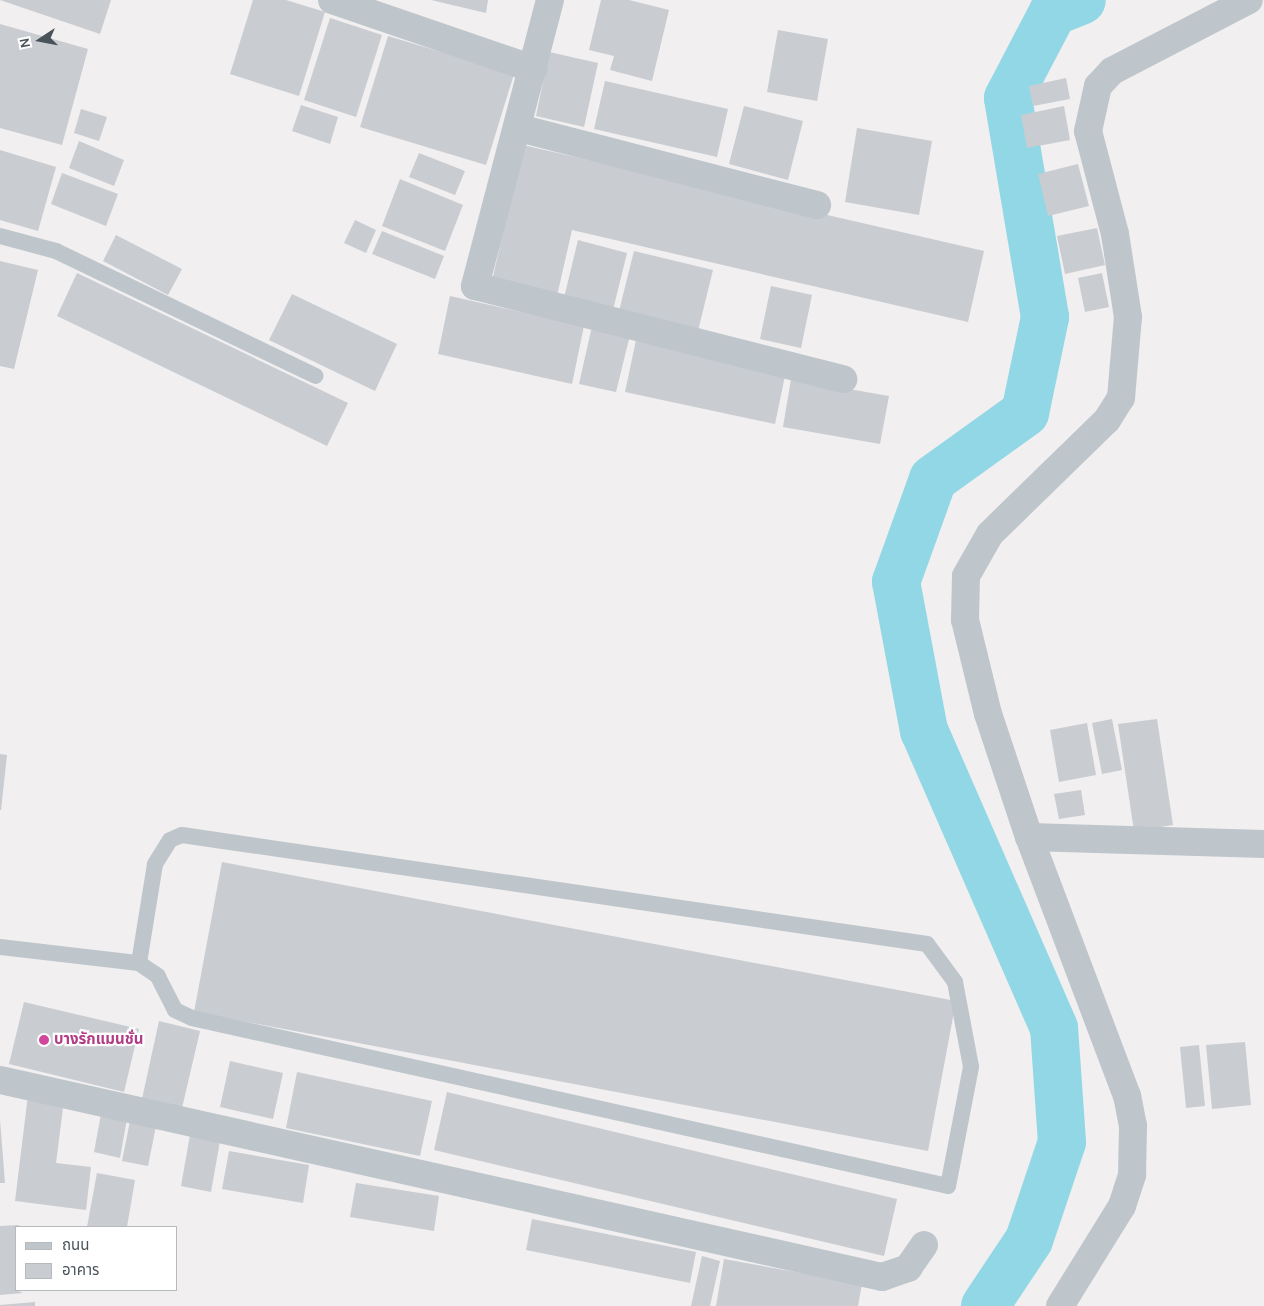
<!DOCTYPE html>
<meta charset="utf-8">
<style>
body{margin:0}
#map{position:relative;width:1264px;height:1306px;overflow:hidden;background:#f1efef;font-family:Karla,"Noto Sans Thai",sans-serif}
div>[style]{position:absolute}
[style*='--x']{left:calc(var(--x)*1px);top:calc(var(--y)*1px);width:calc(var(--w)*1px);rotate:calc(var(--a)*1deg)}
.river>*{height:48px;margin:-24px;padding:0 24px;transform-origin:24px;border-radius:24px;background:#91d7e5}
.building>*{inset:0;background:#c9ccd1}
.lane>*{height:16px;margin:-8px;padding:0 8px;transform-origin:8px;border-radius:8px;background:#bec6cc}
.street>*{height:28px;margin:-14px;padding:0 14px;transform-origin:14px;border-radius:14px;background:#bec6cc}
.dots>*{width:14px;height:14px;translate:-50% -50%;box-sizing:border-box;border:2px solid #fff;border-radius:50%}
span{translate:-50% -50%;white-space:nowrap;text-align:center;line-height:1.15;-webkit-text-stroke:4.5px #fff;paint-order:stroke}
.hotel-label{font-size:15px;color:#b23c85;font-weight:700}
.left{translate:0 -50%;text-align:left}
.legend{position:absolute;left:15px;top:1226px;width:162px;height:65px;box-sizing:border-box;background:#fff;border:1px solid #b6babd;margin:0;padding:6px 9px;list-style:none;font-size:15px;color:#48535a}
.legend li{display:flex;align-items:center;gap:10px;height:25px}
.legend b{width:25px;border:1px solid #b6babd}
.north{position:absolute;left:15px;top:15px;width:50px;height:50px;-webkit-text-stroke:4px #fff;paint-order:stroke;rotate:259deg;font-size:14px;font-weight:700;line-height:20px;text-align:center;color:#48535a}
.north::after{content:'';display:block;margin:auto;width:18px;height:22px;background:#48535a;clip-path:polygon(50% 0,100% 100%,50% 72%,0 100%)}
</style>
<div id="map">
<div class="river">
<div style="--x:985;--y:1306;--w:79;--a:-56.3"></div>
<div style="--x:1029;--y:1240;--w:103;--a:-71.4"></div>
<div style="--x:1062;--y:1142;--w:114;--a:-94"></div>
<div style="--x:1054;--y:1028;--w:324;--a:-113.6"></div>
<div style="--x:924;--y:731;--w:152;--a:-100.6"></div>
<div style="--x:896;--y:582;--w:109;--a:-70.2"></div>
<div style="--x:933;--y:479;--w:113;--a:-35.7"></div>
<div style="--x:1025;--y:413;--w:98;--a:-78.2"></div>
<div style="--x:1045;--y:317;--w:222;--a:-99.6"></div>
<div style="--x:1008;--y:98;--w:97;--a:-62.4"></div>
<div style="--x:1053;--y:12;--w:31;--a:-22"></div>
</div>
<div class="building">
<div style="clip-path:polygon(0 0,111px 0,100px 34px)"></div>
<div style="clip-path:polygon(253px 0,286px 0,325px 12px,299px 96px,230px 74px)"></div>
<div style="clip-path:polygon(431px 0,488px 0,486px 13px)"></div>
<div style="clip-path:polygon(601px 0,629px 0,669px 10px,652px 81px,610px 70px,614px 56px,589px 50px)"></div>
<div style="clip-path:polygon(330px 18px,382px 35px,356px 117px,304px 100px)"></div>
<div style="clip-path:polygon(0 24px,88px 49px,62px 145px,0 128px)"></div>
<div style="clip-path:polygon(778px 30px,828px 39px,817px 101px,767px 92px)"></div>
<div style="clip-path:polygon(388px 36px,514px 74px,486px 165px,360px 127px)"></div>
<div style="clip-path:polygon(549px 52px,598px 63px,584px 127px,536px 116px)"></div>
<div style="clip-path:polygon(1066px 78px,1070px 99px,1033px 106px,1029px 86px)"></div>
<div style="clip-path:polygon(605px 81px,728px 109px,717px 157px,594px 129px)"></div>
<div style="clip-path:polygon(301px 105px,338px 117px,330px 144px,292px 131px)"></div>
<div style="clip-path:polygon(744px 106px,803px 121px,788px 180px,729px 164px)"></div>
<div style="clip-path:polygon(1064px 106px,1070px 140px,1027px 148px,1021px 115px)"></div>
<div style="clip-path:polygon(81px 109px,107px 117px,99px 141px,74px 133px)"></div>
<div style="clip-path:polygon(857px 128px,932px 141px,919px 215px,845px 202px)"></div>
<div style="clip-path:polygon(79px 141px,124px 160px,114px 186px,69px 168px)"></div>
<div style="clip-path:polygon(523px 145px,984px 251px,968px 322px,572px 230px,557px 296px,492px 281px)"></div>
<div style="clip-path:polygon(0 150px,56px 167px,38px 231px,0 220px)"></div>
<div style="clip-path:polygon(419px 153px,465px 171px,455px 195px,409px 177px)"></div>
<div style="clip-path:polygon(1078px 164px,1089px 206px,1048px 216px,1038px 174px)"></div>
<div style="clip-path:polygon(62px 173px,118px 194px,106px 226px,51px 204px)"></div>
<div style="clip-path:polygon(400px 179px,463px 205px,445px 251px,382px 226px)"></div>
<div style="clip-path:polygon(355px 220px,376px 230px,366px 253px,344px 243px)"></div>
<div style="clip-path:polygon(1097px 228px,1105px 265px,1065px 274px,1057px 236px)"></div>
<div style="clip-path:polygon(382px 231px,444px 256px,435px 279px,372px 254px)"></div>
<div style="clip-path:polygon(116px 235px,182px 269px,168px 295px,103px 261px)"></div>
<div style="clip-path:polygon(578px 240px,627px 253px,613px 310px,564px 298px)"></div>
<div style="clip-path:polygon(634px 251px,713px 270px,697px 335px,618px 315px)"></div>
<div style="clip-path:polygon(0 261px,38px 270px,14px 369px,0 366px)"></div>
<div style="clip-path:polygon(77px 273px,348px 403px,327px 446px,57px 316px)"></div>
<div style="clip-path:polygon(1102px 273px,1109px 307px,1085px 312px,1078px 278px)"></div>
<div style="clip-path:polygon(771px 286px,812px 295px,801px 348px,760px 339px)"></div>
<div style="clip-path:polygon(292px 294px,397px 344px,375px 391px,269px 340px)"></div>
<div style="clip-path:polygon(450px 296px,584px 326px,572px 384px,438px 354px)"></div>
<div style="clip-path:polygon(592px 326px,630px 335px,616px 392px,579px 384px)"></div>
<div style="clip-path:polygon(636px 340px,786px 371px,775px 424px,625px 392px)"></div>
<div style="clip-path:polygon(791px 379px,889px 396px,880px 444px,783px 427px)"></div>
<div style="clip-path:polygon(1112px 719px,1122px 770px,1102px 774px,1092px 723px)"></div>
<div style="clip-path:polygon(1157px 719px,1173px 825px,1134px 831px,1118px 724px)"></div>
<div style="clip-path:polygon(1087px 723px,1096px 775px,1059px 782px,1050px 730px)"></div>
<div style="clip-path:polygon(0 754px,7px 755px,1px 810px,0 810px)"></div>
<div style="clip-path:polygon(1081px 790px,1085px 815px,1059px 819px,1054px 794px)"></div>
<div style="clip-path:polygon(222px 862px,956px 1001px,928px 1151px,194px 1012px)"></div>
<div style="clip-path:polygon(24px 1002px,139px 1029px,124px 1092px,9px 1064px)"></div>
<div style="clip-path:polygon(159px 1021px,200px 1031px,182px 1108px,142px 1099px)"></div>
<div style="clip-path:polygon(1245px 1042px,1251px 1105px,1212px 1109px,1206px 1045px)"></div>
<div style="clip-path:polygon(1199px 1045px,1205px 1106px,1186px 1108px,1180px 1047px)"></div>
<div style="clip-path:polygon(230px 1061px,283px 1073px,273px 1119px,220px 1107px)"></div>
<div style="clip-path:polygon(297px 1072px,432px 1101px,420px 1156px,286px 1128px)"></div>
<div style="clip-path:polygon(447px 1092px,897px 1199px,884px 1256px,434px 1150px)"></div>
<div style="clip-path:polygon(28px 1095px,64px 1100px,56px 1163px,91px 1167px,86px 1210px,15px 1201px)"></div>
<div style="clip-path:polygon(101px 1114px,127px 1119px,120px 1158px,94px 1152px)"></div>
<div style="clip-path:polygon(0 1120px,5px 1183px,0 1183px)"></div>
<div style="clip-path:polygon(130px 1121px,156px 1126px,148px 1166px,122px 1161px)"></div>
<div style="clip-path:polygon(190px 1135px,220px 1141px,211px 1192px,181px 1186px)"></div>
<div style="clip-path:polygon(229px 1151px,309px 1165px,303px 1203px,222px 1189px)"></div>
<div style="clip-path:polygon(97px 1173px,135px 1180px,127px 1227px,87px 1227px)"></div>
<div style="clip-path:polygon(356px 1183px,439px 1196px,434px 1231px,350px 1217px)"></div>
<div style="clip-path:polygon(532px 1219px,696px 1252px,690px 1283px,526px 1250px)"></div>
<div style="clip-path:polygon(19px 1225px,16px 1290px,23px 1293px,0 1295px,0 1226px)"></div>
<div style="clip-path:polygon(702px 1256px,720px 1261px,710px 1306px,691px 1306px)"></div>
<div style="clip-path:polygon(724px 1259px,862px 1284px,858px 1306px,716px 1306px)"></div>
<div style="clip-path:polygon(35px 1302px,35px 1306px,0 1306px,0 1305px)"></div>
</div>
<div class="lane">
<div style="--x:0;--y:236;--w:58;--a:15"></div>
<div style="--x:56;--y:251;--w:288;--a:25.7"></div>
<div style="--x:0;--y:947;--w:140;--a:6.6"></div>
<div style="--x:139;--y:963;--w:100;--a:-80.8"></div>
<div style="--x:155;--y:864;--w:28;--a:-58"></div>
<div style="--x:170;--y:840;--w:13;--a:-23"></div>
<div style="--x:182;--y:835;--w:753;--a:8.32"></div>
<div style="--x:927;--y:944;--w:47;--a:53.6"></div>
<div style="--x:955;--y:982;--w:86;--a:79.3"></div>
<div style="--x:971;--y:1067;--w:121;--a:100.9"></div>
<div style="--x:948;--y:1186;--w:774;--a:-167.47"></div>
<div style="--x:192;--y:1018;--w:19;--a:-155"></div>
<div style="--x:175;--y:1010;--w:38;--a:-117"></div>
<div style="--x:158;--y:976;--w:23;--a:-146"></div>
</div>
<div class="street">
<div style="--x:332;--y:0;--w:213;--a:18.9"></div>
<div style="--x:550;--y:0;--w:296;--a:104.7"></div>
<div style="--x:475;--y:286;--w:380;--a:14.2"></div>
<div style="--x:519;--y:128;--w:308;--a:14.5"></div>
<div style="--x:1029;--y:837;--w:235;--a:1.7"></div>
<div style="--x:0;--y:1080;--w:904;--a:12.59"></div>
<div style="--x:882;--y:1277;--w:28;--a:-19"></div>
<div style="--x:908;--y:1268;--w:28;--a:-55"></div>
<div style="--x:1060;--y:1306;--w:118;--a:-58.2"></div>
<div style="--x:1122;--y:1206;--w:33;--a:-72"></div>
<div style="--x:1132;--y:1175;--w:49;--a:-88.8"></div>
<div style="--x:1133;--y:1126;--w:31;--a:-101"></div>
<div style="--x:1127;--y:1096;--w:277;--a:-110.7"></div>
<div style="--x:1029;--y:837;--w:130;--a:-108.4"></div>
<div style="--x:988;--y:714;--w:97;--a:-103.7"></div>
<div style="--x:965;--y:620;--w:44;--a:-88.7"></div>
<div style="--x:966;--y:576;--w:48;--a:-60.3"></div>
<div style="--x:990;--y:534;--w:163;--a:-44.3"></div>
<div style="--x:1107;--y:420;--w:26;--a:-58"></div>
<div style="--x:1121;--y:398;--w:81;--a:-85.1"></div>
<div style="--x:1128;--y:317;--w:84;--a:-98.9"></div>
<div style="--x:1115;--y:234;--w:106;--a:-104.7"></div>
<div style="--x:1088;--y:131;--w:46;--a:-77.5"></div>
<div style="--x:1098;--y:86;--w:21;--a:-47"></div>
<div style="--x:1112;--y:71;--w:154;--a:-27.4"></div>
</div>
<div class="dots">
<div style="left:44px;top:1040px;background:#d1479c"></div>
</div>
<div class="hotel-label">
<span class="left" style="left:54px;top:1040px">บางรักแมนชั่น</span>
</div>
<ul class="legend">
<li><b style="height:6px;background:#bec6cc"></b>ถนน</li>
<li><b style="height:14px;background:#c9ccd1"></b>อาคาร</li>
</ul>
<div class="north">N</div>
</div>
